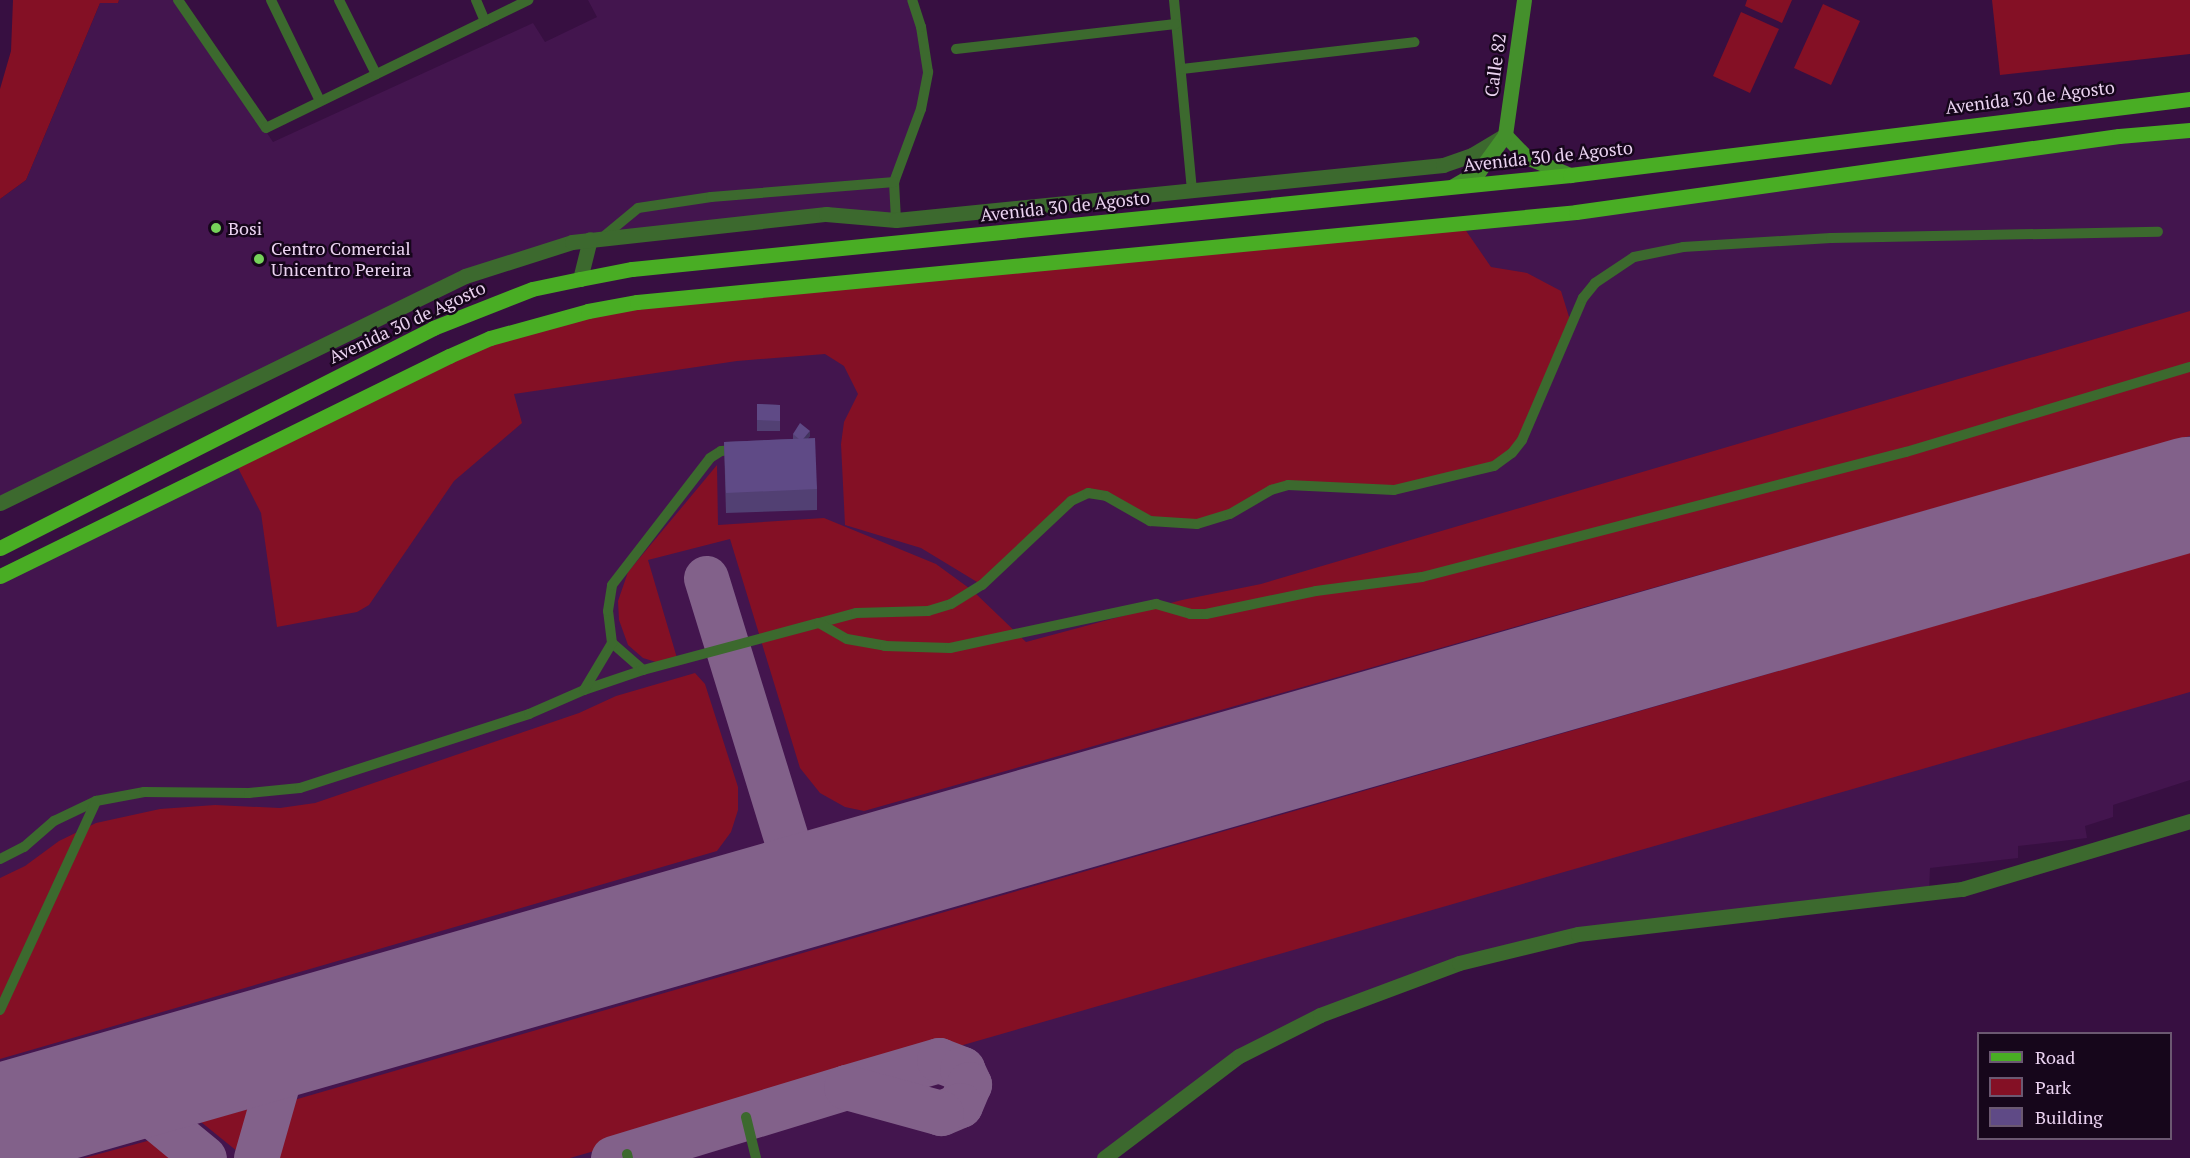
<!DOCTYPE html>
<style>
body{margin:0}
#map{position:relative;width:2190px;height:1158px;overflow:hidden;background:#370f41;font-family:"PT Serif",serif}
div>[style]{position:absolute}
[style*='--x']{left:calc(var(--x)*1px);top:calc(var(--y)*1px);width:calc(var(--w)*1px);rotate:calc(var(--a)*1deg)}
.built>*{inset:0;background:#43154e}
.green>*{inset:0;background:#841025}
.taxiway>*{height:45px;margin:-22.5px;padding:0 22.5px;transform-origin:22.5px;border-radius:22.5px;background:#82618a}
.runway>*{height:114px;margin:-57px;padding:0 57px;transform-origin:57px;border-radius:57px;background:#82618a}
.lane>*{height:10px;margin:-5px;padding:0 5px;transform-origin:5px;border-radius:5px;background:#3c692e}
.street>*{height:15px;margin:-7.5px;padding:0 7.5px;transform-origin:7.5px;border-radius:7.5px;background:#3c692e}
.secondary>*{height:15px;margin:-7.5px;padding:0 7.5px;transform-origin:7.5px;border-radius:7.5px;background:#44902c}
.primary>*{height:15px;margin:-7.5px;padding:0 7.5px;transform-origin:7.5px;border-radius:7.5px;background:#49ad24}
.wall>*{inset:0;background:#524073}
.shaded-wall>*{inset:0;background:#42345e}
.building>*{inset:0;background:#5f4a86}
.dots>*{width:16px;height:16px;translate:-50% -50%;box-sizing:border-box;border:3px solid #16061b;border-radius:50%}
span{translate:-50% -50%;white-space:nowrap;text-align:center;line-height:1.15;-webkit-text-stroke:5px #16061b;paint-order:stroke}
.street-label{font-size:18px;color:#ebd3f1}
.poi-label{font-size:18px;color:#ebd3f1}
.left{translate:0 -50%;text-align:left}
.legend{position:absolute;left:1977px;top:1032px;width:195px;height:108px;box-sizing:border-box;background:#16061b;border:2px solid #6b5871;margin:0;padding:8px 10px;list-style:none;font-size:18px;color:#ebd3f1}
.legend li{display:flex;align-items:center;gap:12px;height:30px}
.legend b{width:30px;border:2px solid #6b5871}
</style>
<div id="map">
<div class="built">
<div style="clip-path:polygon(119px 0,178px 0,273px 142px,533px 23px,545px 42px,597px 17px,588px 0,912px 0,928px 72px,899px 161px,896px 220px,881px 217px,603px 237px,465px 276px,0 503px,0 199px,26px 180px,100px 3px,118px 3px)"></div>
<div style="clip-path:polygon(2190px 130px,2190px 780px,2113px 805px,2113px 817px,2085px 826px,2087px 838px,2018px 846px,2018px 858px,1930px 868px,1929px 895px,1679px 920px,1459px 963px,1281px 1035px,1104px 1158px,0 1158px,0 576px,333px 411px,1460px 222px)"></div>
</div>
<div class="green">
<div style="clip-path:polygon(13px 0,119px 0,118px 3px,100px 3px,26px 180px,0 199px,0 89px,11px 51px)"></div>
<div style="clip-path:polygon(1747px 0,1792px 0,1782px 23px,1745px 6px)"></div>
<div style="clip-path:polygon(1992px 0,2190px 0,2190px 54px,2000px 75px)"></div>
<div style="clip-path:polygon(1823px 4px,1860px 21px,1831px 85px,1794px 68px)"></div>
<div style="clip-path:polygon(1741px 12px,1779px 29px,1750px 93px,1713px 76px)"></div>
<div style="clip-path:polygon(1460px 222px,1491px 267px,1527px 273px,1561px 291px,1570px 320px,1522px 440px,1504px 460px,1418px 487px,1288px 485px,1230px 514px,1176px 525px,1088px 493px,982px 585px,921px 548px,845px 525px,841px 444px,844px 422px,858px 394px,844px 366px,825px 354px,737px 361px,514px 394px,522px 423px,454px 481px,369px 605px,357px 612px,277px 627px,261px 513px,233px 458px,449px 356px,588px 311px)"></div>
<div style="clip-path:polygon(2190px 311px,2190px 436px,864px 811px,845px 807px,820px 793px,800px 768px,730px 539px,648px 560px,677px 658px,656px 662px,643px 658px,628px 645px,619px 620px,618px 601px,628px 572px,717px 465px,718px 525px,824px 518px,936px 564px,973px 591px,1026px 642px,1182px 600px,1261px 584px)"></div>
<div style="clip-path:polygon(2190px 552px,2190px 692px,570px 1158px,269px 1158px,279px 1125px,294px 1100px)"></div>
<div style="clip-path:polygon(695px 673px,705px 684px,738px 787px,738px 810px,731px 832px,717px 851px,0 1059px,0 878px,25px 866px,59px 841px,96px 823px,160px 809px,215px 805px,280px 808px,315px 803px,579px 713px,616px 696px)"></div>
<div style="clip-path:polygon(255px 1107px,243px 1156px,201px 1122px)"></div>
<div style="clip-path:polygon(151px 1140px,177px 1158px,84px 1158px)"></div>
</div>
<div class="taxiway">
<div style="--x:706;--y:578;--w:330;--a:72.9"></div>
<div style="--x:119;--y:1088;--w:110;--a:39.5"></div>
<div style="--x:256;--y:1158;--w:124;--a:-74.1"></div>
<div style="--x:613;--y:1158;--w:244;--a:-16.9"></div>
<div style="--x:846;--y:1087;--w:97;--a:-16.2"></div>
<div style="--x:939;--y:1060;--w:25;--a:21"></div>
<div style="--x:962;--y:1069;--w:17;--a:65"></div>
<div style="--x:969;--y:1084;--w:23;--a:113"></div>
<div style="--x:960;--y:1105;--w:21;--a:157"></div>
<div style="--x:941;--y:1113;--w:98;--a:-164.7"></div>
</div>
<div class="runway">
<div style="--x:0;--y:1121;--w:2278;--a:-15.98"></div>
</div>
<div class="lane">
<div style="--x:178;--y:0;--w:155;--a:55.5"></div>
<div style="--x:266;--y:128;--w:292;--a:-26"></div>
<div style="--x:271;--y:0;--w:112;--a:64.1"></div>
<div style="--x:339;--y:0;--w:83;--a:63.4"></div>
<div style="--x:476;--y:0;--w:23;--a:67"></div>
<div style="--x:1174;--y:0;--w:191;--a:84.6"></div>
<div style="--x:956;--y:49;--w:221;--a:-6.5"></div>
<div style="--x:1182;--y:69;--w:234;--a:-6.6"></div>
<div style="--x:896;--y:220;--w:38;--a:-93"></div>
<div style="--x:894;--y:182;--w:78;--a:-69.7"></div>
<div style="--x:921;--y:109;--w:38;--a:-79"></div>
<div style="--x:928;--y:72;--w:46;--a:-98.8"></div>
<div style="--x:921;--y:27;--w:28;--a:-108"></div>
<div style="--x:603;--y:237;--w:45;--a:-39.6"></div>
<div style="--x:638;--y:208;--w:74;--a:-8.6"></div>
<div style="--x:711;--y:197;--w:184;--a:-4.7"></div>
<div style="--x:819;--y:623;--w:38;--a:-15"></div>
<div style="--x:856;--y:613;--w:72;--a:-1.6"></div>
<div style="--x:928;--y:611;--w:24;--a:-17"></div>
<div style="--x:951;--y:604;--w:36;--a:-32"></div>
<div style="--x:982;--y:585;--w:122;--a:-43.3"></div>
<div style="--x:1071;--y:501;--w:19;--a:-25"></div>
<div style="--x:1088;--y:493;--w:18;--a:9"></div>
<div style="--x:1106;--y:496;--w:51;--a:29.6"></div>
<div style="--x:1150;--y:521;--w:47;--a:3.7"></div>
<div style="--x:1197;--y:524;--w:34;--a:-17"></div>
<div style="--x:1230;--y:514;--w:48;--a:-30.3"></div>
<div style="--x:1271;--y:490;--w:18;--a:-16"></div>
<div style="--x:1288;--y:485;--w:106;--a:2.7"></div>
<div style="--x:1394;--y:490;--w:103;--a:-13.5"></div>
<div style="--x:1494;--y:466;--w:22;--a:-36"></div>
<div style="--x:1512;--y:453;--w:16;--a:-52"></div>
<div style="--x:1522;--y:440;--w:155;--a:-66.8"></div>
<div style="--x:1583;--y:298;--w:19;--a:-51"></div>
<div style="--x:1595;--y:283;--w:47;--a:-33.7"></div>
<div style="--x:1634;--y:257;--w:50;--a:-11.5"></div>
<div style="--x:1683;--y:247;--w:148;--a:-3.5"></div>
<div style="--x:1831;--y:238;--w:327;--a:-1.1"></div>
<div style="--x:643;--y:670;--w:41;--a:-138.9"></div>
<div style="--x:612;--y:643;--w:32;--a:-97"></div>
<div style="--x:608;--y:611;--w:26;--a:-81"></div>
<div style="--x:612;--y:585;--w:160;--a:-52.3"></div>
<div style="--x:710;--y:458;--w:13;--a:-32"></div>
<div style="--x:721;--y:451;--w:16;--a:-4"></div>
<div style="--x:584;--y:690;--w:62;--a:-18.7"></div>
<div style="--x:643;--y:670;--w:182;--a:-15"></div>
<div style="--x:819;--y:623;--w:32;--a:30"></div>
<div style="--x:847;--y:639;--w:39;--a:10"></div>
<div style="--x:885;--y:646;--w:65;--a:1.8"></div>
<div style="--x:950;--y:648;--w:211;--a:-12.1"></div>
<div style="--x:1156;--y:604;--w:35;--a:16"></div>
<div style="--x:1190;--y:614;--w:16;--a:0"></div>
<div style="--x:1206;--y:614;--w:112;--a:-11.8"></div>
<div style="--x:1316;--y:591;--w:107;--a:-7.5"></div>
<div style="--x:1422;--y:577;--w:500;--a:-14.5"></div>
<div style="--x:1906;--y:452;--w:296;--a:-16.7"></div>
<div style="--x:0;--y:859;--w:27;--a:-27"></div>
<div style="--x:24;--y:847;--w:40;--a:-41"></div>
<div style="--x:54;--y:821;--w:47;--a:-25.5"></div>
<div style="--x:96;--y:801;--w:49;--a:-10.6"></div>
<div style="--x:144;--y:792;--w:105;--a:0.5"></div>
<div style="--x:249;--y:793;--w:51;--a:-5.6"></div>
<div style="--x:300;--y:788;--w:241;--a:-17.9"></div>
<div style="--x:529;--y:714;--w:60;--a:-23.6"></div>
<div style="--x:584;--y:690;--w:55;--a:-59.2"></div>
<div style="--x:0;--y:1010;--w:230;--a:-65.3"></div>
<div style="--x:746;--y:1117;--w:42;--a:76.3"></div>
<div style="--x:627;--y:1154;--w:4;--a:76"></div>
</div>
<div class="street">
<div style="--x:580;--y:279;--w:41;--a:-76"></div>
<div style="--x:0;--y:503;--w:517;--a:-26.02"></div>
<div style="--x:465;--y:276;--w:112;--a:-17.6"></div>
<div style="--x:572;--y:242;--w:256;--a:-6.3"></div>
<div style="--x:826;--y:214;--w:70;--a:4.9"></div>
<div style="--x:896;--y:220;--w:550;--a:-5.74"></div>
<div style="--x:1443;--y:165;--w:31;--a:-19"></div>
<div style="--x:1472;--y:155;--w:39;--a:-31"></div>
<div style="--x:1104;--y:1158;--w:169;--a:-37.1"></div>
<div style="--x:1239;--y:1056;--w:91;--a:-26.8"></div>
<div style="--x:1320;--y:1015;--w:148;--a:-20.5"></div>
<div style="--x:1459;--y:963;--w:122;--a:-13.7"></div>
<div style="--x:1578;--y:934;--w:387;--a:-6.7"></div>
<div style="--x:1962;--y:889;--w:238;--a:-16.6"></div>
</div>
<div class="secondary">
<div style="--x:1505;--y:135;--w:30;--a:46"></div>
<div style="--x:1526;--y:157;--w:48;--a:22.2"></div>
<div style="--x:1453;--y:186;--w:30;--a:-30"></div>
<div style="--x:1479;--y:171;--w:44;--a:-54.2"></div>
<div style="--x:1505;--y:135;--w:136;--a:-82"></div>
</div>
<div class="primary">
<div style="--x:0;--y:548;--w:486;--a:-26.9"></div>
<div style="--x:433;--y:328;--w:106;--a:-21.5"></div>
<div style="--x:532;--y:289;--w:49;--a:-11.8"></div>
<div style="--x:580;--y:279;--w:53;--a:-10.9"></div>
<div style="--x:632;--y:269;--w:943;--a:-5.72"></div>
<div style="--x:1570;--y:175;--w:625;--a:-6.99"></div>
<div style="--x:0;--y:576;--w:500;--a:-26.1"></div>
<div style="--x:449;--y:356;--w:45;--a:-23.7"></div>
<div style="--x:490;--y:338;--w:102;--a:-15.4"></div>
<div style="--x:588;--y:311;--w:50;--a:-10.4"></div>
<div style="--x:637;--y:302;--w:943;--a:-5.47"></div>
<div style="--x:1576;--y:212;--w:548;--a:-7.97"></div>
<div style="--x:2119;--y:136;--w:71;--a:-4.8"></div>
</div>
<div class="wall">
<div style="clip-path:polygon(757px 404px,780px 405px,780px 431px,757px 431px)"></div>
<div style="clip-path:polygon(793px 434px,810px 436px,808px 438px,817px 489px,817px 510px,726px 513px,724px 442px,793px 439px)"></div>
</div>
<div class="shaded-wall">
<div style="clip-path:polygon(810px 431px,810px 436px,801px 446px,801px 441px)"></div>
</div>
<div class="building">
<div style="clip-path:polygon(757px 404px,780px 405px,780px 421px,757px 420px)"></div>
<div style="clip-path:polygon(800px 423px,810px 431px,803px 439px,799px 439px,793px 434px)"></div>
<div style="clip-path:polygon(815px 438px,817px 489px,726px 493px,724px 442px)"></div>
</div>
<div class="dots">
<div style="left:216px;top:228px;background:#76d25a"></div>
<div style="left:259px;top:259px;background:#76d25a"></div>
</div>
<div class="street-label">
<span style="left:1495px;top:65px;rotate:-82deg">Calle 82</span>
<span style="left:2030px;top:97px;rotate:-7deg">Avenida 30 de Agosto</span>
<span style="left:1548px;top:156px;rotate:-6deg">Avenida 30 de Agosto</span>
<span style="left:1065px;top:206px;rotate:-6deg">Avenida 30 de Agosto</span>
<span style="left:407px;top:322px;rotate:-25deg">Avenida 30 de Agosto</span>
</div>
<div class="poi-label">
<span class="left" style="left:228px;top:228px">Bosi</span>
<span class="left" style="left:271px;top:259px">Centro Comercial<br>Unicentro Pereira</span>
</div>
<ul class="legend">
<li><b style="height:8px;background:#49ad24"></b>Road</li>
<li><b style="height:16px;background:#841025"></b>Park</li>
<li><b style="height:16px;background:#5f4a86"></b>Building</li>
</ul>
</div>
